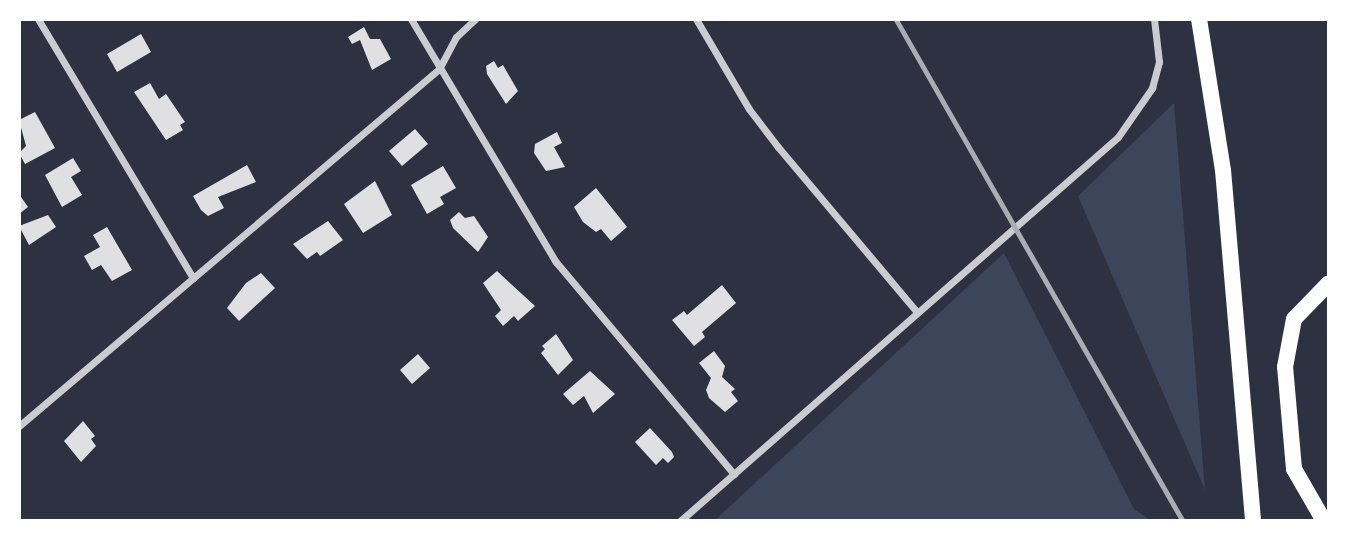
<!DOCTYPE html>
<style>
body{margin:0}
#map{position:relative;width:1348px;height:540px;overflow:hidden;background:#2d3142;font-family:Helvetica,sans-serif}
div>[style]{position:absolute}
[style*='--x']{left:calc(var(--x)*1px);top:calc(var(--y)*1px);width:calc(var(--w)*1px);rotate:calc(var(--a)*1deg)}
.green>*{inset:0;background:#3c4559}
.building>*{inset:0;background:#e0e0e3}
.minor>*{height:7px;margin:-3.5px;padding:0 3.5px;transform-origin:3.5px;border-radius:3.5px;background:#caccd0}
.motorway>*{height:16px;margin:-8px;padding:0 8px;transform-origin:8px;border-radius:8px;background:#fff}
.rail>*{height:4.5px;margin:-2.25px;padding:0 2.25px;transform-origin:2.25px;border-radius:2.25px;background:#abadb3}
span{translate:-50% -50%;white-space:nowrap;text-align:center;line-height:1.15;-webkit-text-stroke:7px #fff;paint-order:stroke}
.frame{position:absolute;inset:0;border:21px solid #fff;pointer-events:none}
</style>
<div id="map">
<div class="green">
<div style="clip-path:polygon(1174px 103px,1205px 490px,1078px 196px)"></div>
<div style="clip-path:polygon(1004px 253px,1134px 509px,1152px 521px,714px 521px)"></div>
</div>
<div class="building">
<div style="clip-path:polygon(364px 27px,370px 39px,380px 39px,391px 59px,372px 70px,360px 40px,352px 44px,348px 37px)"></div>
<div style="clip-path:polygon(141px 34px,151px 52px,117px 72px,107px 54px)"></div>
<div style="clip-path:polygon(494px 61px,498px 68px,503px 65px,518px 91px,506px 104px,487px 74px,486px 66px)"></div>
<div style="clip-path:polygon(150px 83px,159px 99px,166px 94px,185px 122px,180px 125px,183px 130px,166px 140px,134px 92px)"></div>
<div style="clip-path:polygon(35px 112px,55px 148px,25px 164px,19px 153px,26px 146px,19px 120px)"></div>
<div style="clip-path:polygon(415px 129px,428px 144px,402px 166px,389px 151px)"></div>
<div style="clip-path:polygon(557px 132px,562px 143px,554px 147px,565px 167px,546px 171px,534px 153px,535px 144px)"></div>
<div style="clip-path:polygon(73px 158px,81px 171px,71px 177px,82px 195px,62px 207px,45px 175px)"></div>
<div style="clip-path:polygon(247px 165px,256px 182px,218px 197px,224px 208px,208px 216px,201px 210px,193px 196px)"></div>
<div style="clip-path:polygon(443px 166px,456px 188px,440px 197px,444px 204px,427px 214px,411px 185px)"></div>
<div style="clip-path:polygon(375px 181px,392px 215px,363px 233px,344px 204px)"></div>
<div style="clip-path:polygon(596px 188px,627px 227px,611px 241px,601px 229px,596px 232px,583px 222px,574px 207px)"></div>
<div style="clip-path:polygon(19px 194px,28px 207px,19px 214px)"></div>
<div style="clip-path:polygon(459px 212px,465px 218px,474px 216px,488px 237px,478px 252px,453px 228px,450px 220px)"></div>
<div style="clip-path:polygon(48px 215px,56px 227px,29px 245px,19px 226px)"></div>
<div style="clip-path:polygon(328px 221px,343px 240px,320px 256px,317px 252px,307px 259px,293px 244px)"></div>
<div style="clip-path:polygon(107px 227px,132px 270px,112px 281px,101px 265px,92px 270px,84px 256px,100px 247px,93px 235px)"></div>
<div style="clip-path:polygon(497px 271px,535px 306px,518px 321px,514px 316px,503px 326px,495px 316px,501px 310px,483px 283px)"></div>
<div style="clip-path:polygon(261px 273px,275px 288px,239px 321px,227px 308px,246px 283px)"></div>
<div style="clip-path:polygon(722px 285px,736px 303px,702px 332px,705px 337px,694px 346px,672px 320px,684px 311px,687px 315px)"></div>
<div style="clip-path:polygon(556px 334px,573px 360px,558px 375px,541px 353px,545px 349px,542px 346px)"></div>
<div style="clip-path:polygon(714px 351px,725px 366px,722px 377px,735px 389px,731px 392px,738px 401px,725px 412px,709px 398px,706px 390px,711px 378px,699px 363px)"></div>
<div style="clip-path:polygon(418px 354px,430px 368px,412px 384px,400px 370px)"></div>
<div style="clip-path:polygon(590px 371px,615px 394px,593px 413px,584px 396px,573px 405px,563px 394px)"></div>
<div style="clip-path:polygon(83px 421px,95px 436px,91px 439px,96px 446px,81px 462px,64px 441px)"></div>
<div style="clip-path:polygon(650px 428px,672px 452px,674px 457px,668px 463px,663px 458px,656px 465px,635px 442px)"></div>
</div>
<div class="minor">
<div style="--x:38;--y:19;--w:302;--a:59.1"></div>
<div style="--x:411;--y:19;--w:283;--a:59.2"></div>
<div style="--x:556;--y:262;--w:277;--a:50"></div>
<div style="--x:696;--y:19;--w:104;--a:59.5"></div>
<div style="--x:749;--y:109;--w:48;--a:52.7"></div>
<div style="--x:778;--y:147;--w:216;--a:49.9"></div>
<div style="--x:19;--y:426;--w:551;--a:-40.36"></div>
<div style="--x:439;--y:69;--w:36;--a:-62"></div>
<div style="--x:456;--y:37;--w:26;--a:-43"></div>
<div style="--x:680;--y:521;--w:582;--a:-41.24"></div>
<div style="--x:1118;--y:137;--w:60;--a:-55.2"></div>
<div style="--x:1152;--y:88;--w:27;--a:-75"></div>
<div style="--x:1159;--y:62;--w:43;--a:-96.6"></div>
</div>
<div class="motorway">
<div style="--x:1199;--y:19;--w:153;--a:81"></div>
<div style="--x:1223;--y:170;--w:352;--a:85.1"></div>
<div style="--x:1324;--y:521;--w:60;--a:-120"></div>
<div style="--x:1294;--y:469;--w:102;--a:-95"></div>
<div style="--x:1285;--y:367;--w:49;--a:-79.4"></div>
<div style="--x:1294;--y:319;--w:50;--a:-45.8"></div>
</div>
<div class="rail">
<div style="--x:896;--y:19;--w:578;--a:60.24"></div>
</div>
<div class="frame"></div>
</div>
